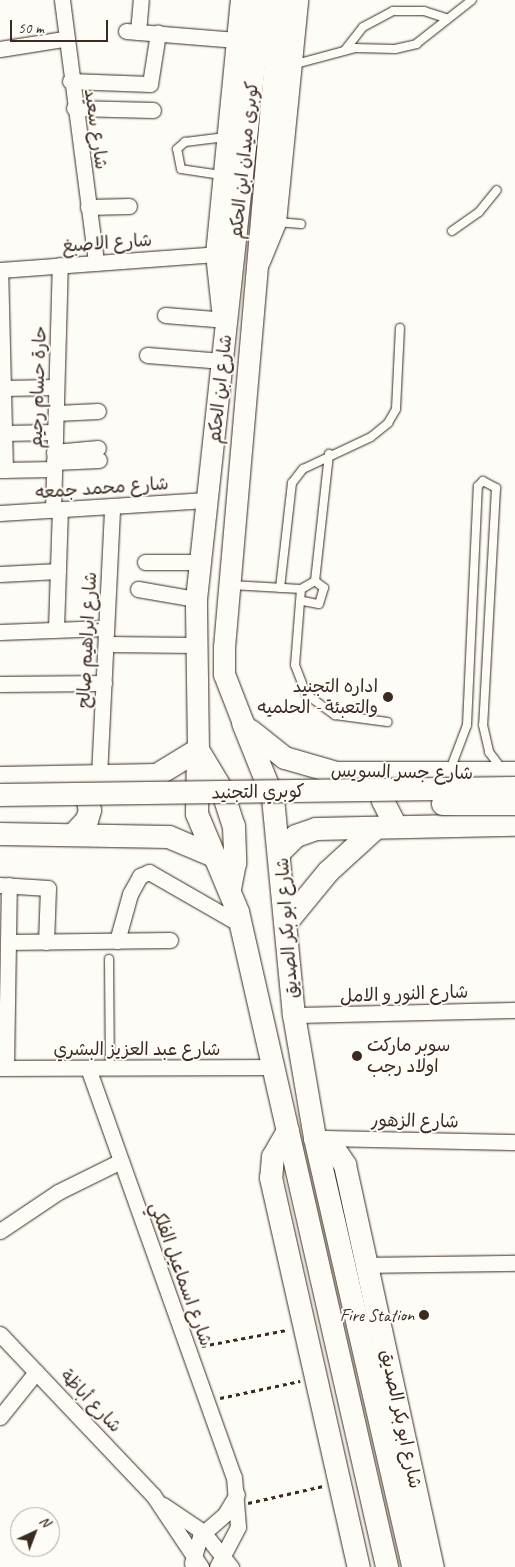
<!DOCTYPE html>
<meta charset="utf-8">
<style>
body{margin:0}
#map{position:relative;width:515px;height:1567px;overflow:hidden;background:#fdfcf7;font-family:Caveat,"Playpen Sans Arabic",sans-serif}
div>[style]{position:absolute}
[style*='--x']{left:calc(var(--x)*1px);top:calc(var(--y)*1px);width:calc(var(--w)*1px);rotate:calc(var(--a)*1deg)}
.path>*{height:2.5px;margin-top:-1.25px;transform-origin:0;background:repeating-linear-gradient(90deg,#3b2a1e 0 4px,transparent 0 8px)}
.roads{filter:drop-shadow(0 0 1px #3b2a1e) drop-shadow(0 0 1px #3b2a1e)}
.lane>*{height:8px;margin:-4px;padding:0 4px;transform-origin:4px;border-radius:4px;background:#fdfcf7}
.street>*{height:15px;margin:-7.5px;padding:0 7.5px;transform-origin:7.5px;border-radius:7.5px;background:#fdfcf7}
.secondary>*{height:21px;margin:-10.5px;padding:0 10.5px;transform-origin:10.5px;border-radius:10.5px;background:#fdfcf7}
.primary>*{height:22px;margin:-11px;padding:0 11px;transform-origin:11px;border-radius:11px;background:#fdfcf7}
.bridges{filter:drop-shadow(0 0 1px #3b2a1e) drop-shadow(0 0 1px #3b2a1e)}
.primary-bridge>*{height:22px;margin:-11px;padding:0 11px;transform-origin:11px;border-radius:11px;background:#fdfcf7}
.dots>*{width:14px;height:14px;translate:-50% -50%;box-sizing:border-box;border:2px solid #fdfcf7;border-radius:50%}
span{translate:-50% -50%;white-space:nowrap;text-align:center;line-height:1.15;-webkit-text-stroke:4px #fdfcf7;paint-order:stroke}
.street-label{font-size:18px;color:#3b2a1e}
.poi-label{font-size:18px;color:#3b2a1e}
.right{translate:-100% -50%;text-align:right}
.left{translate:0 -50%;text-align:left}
.north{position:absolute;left:10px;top:1507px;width:50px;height:50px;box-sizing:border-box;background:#fdfcf7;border:1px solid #afa8a0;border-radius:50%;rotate:43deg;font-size:14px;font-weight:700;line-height:20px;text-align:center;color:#3b2a1e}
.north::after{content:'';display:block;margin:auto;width:18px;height:22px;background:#3b2a1e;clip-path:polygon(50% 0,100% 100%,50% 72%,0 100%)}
.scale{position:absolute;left:10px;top:20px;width:98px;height:22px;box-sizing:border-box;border:2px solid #3b2a1e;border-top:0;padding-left:6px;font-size:15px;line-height:18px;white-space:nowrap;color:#3b2a1e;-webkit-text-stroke:4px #fdfcf7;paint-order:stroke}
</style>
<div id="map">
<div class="path">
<div style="--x:202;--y:1346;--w:86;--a:-10.7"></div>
<div style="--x:220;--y:1398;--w:82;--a:-12"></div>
<div style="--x:248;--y:1503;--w:77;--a:-12.8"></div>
</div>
<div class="roads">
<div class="lane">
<div style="--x:345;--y:50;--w:29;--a:-52"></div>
<div style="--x:363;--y:27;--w:34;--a:-28"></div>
<div style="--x:393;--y:11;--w:31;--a:0"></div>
<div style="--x:424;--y:11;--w:23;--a:18"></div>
<div style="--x:292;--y:65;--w:65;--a:-15.1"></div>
<div style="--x:355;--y:48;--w:40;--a:1.4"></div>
<div style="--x:395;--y:49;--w:22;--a:-13"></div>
<div style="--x:416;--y:44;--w:71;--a:-38.2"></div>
<div style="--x:221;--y:175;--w:40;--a:-171.5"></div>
<div style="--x:181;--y:169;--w:20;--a:-101"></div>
<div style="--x:177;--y:149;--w:11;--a:-41"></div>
<div style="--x:185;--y:142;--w:41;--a:-7"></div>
<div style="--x:277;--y:222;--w:24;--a:5"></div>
<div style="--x:452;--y:231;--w:33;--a:-35"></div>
<div style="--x:479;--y:212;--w:28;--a:-51"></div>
<div style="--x:315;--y:581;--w:128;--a:-83.7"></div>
<div style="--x:231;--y:585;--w:70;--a:3.3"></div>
<div style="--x:280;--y:588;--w:106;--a:-83.5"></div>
<div style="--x:292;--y:483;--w:18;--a:-52"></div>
<div style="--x:303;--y:469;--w:75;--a:-25.2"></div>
<div style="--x:371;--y:437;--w:22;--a:-39"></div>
<div style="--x:388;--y:423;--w:16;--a:-60"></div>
<div style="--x:396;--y:409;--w:81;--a:-87.2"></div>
<div style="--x:303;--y:601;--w:16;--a:11"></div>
<div style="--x:319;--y:604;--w:17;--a:-73"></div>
<div style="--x:324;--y:588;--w:11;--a:-142"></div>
<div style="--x:315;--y:581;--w:16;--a:150"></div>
<div style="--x:301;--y:589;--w:76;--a:94.5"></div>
<div style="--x:295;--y:665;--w:31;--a:69"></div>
<div style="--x:306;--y:694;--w:36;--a:36"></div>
<div style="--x:335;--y:715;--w:53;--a:7.5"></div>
<div style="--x:450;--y:770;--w:48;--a:-69.3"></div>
<div style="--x:467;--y:725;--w:239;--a:-87.4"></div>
<div style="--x:478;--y:486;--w:7;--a:-45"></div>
<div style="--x:483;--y:481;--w:15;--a:28"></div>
<div style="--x:496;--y:488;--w:237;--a:93.1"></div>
<div style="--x:483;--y:725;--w:28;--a:77"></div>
<div style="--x:489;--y:752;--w:21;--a:53"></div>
<div style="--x:109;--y:959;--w:108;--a:89.5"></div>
</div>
<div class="street">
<div style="--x:62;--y:0;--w:265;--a:82.6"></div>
<div style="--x:126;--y:31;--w:111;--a:4.6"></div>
<div style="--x:138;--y:32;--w:32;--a:-85"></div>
<div style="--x:0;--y:49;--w:65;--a:-8.9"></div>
<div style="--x:70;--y:81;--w:80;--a:2.1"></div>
<div style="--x:150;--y:84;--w:52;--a:-81.1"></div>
<div style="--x:74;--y:108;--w:79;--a:1.5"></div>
<div style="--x:88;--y:207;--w:41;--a:-1.4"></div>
<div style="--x:165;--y:315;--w:62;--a:4.6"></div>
<div style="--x:147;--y:355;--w:76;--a:4.5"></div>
<div style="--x:3;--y:388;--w:53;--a:-1.1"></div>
<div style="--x:56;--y:413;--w:42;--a:-2.7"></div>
<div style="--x:4;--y:433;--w:51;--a:-1.1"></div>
<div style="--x:54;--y:452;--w:44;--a:-5.2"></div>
<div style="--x:54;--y:462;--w:45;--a:-2.5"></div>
<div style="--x:0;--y:470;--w:54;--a:-1.1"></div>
<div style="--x:5;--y:470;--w:200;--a:-91.4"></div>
<div style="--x:0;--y:270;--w:217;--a:-4.2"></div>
<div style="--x:53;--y:510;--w:245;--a:-88.4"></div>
<div style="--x:0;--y:513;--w:207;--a:-3.6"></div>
<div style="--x:145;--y:562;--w:55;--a:0"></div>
<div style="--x:0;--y:574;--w:58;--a:-3"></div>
<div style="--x:138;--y:589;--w:59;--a:9.8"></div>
<div style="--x:56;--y:629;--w:120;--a:-88.1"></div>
<div style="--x:0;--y:632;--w:106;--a:-2.2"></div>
<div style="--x:106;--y:644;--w:88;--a:0.7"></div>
<div style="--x:0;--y:684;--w:104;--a:-0.6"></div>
<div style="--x:99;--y:776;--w:270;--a:-87.2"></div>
<div style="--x:0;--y:885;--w:48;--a:3.6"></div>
<div style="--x:48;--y:888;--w:54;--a:92.1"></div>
<div style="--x:117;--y:941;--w:49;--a:-74.5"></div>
<div style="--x:130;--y:894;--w:21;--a:-61"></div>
<div style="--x:140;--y:876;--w:10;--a:-24"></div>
<div style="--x:149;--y:872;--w:106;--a:29.9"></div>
<div style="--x:8;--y:942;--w:162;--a:-0.7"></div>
<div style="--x:294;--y:1015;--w:221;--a:-1.3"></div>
<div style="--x:0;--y:1068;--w:274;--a:-0.2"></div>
<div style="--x:6;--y:1068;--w:183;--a:-89.1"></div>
<div style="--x:88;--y:1068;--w:434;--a:70.4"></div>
<div style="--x:234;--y:1477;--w:50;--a:85.4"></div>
<div style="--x:238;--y:1527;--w:45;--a:117.7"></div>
<div style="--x:321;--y:1138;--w:194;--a:1.2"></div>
<div style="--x:0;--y:1231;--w:70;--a:-33.9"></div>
<div style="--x:58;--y:1192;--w:70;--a:-26.2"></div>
<div style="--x:368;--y:1265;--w:147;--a:-0.8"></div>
<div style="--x:0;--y:1334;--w:222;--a:46.5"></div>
<div style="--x:153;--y:1495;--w:87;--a:56.3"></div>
<div style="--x:0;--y:1417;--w:58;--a:-51.3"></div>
<div style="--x:163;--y:1505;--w:48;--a:34"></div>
<div style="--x:203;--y:1532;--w:45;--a:51.3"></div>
<div style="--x:192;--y:1563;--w:28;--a:-73"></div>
<div style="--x:200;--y:1536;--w:33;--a:-41"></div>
<div style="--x:225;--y:1514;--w:23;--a:-59"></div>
</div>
<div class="secondary">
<div style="--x:259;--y:261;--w:42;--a:-67.7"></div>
<div style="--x:275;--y:222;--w:223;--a:-84.3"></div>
<div style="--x:222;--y:309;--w:55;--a:-96.2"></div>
<div style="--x:216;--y:254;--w:255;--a:-84.4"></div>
<div style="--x:243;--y:723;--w:53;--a:-111.2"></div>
<div style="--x:224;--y:674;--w:27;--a:-90"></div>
<div style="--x:224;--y:647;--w:649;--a:-85.05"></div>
<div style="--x:198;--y:750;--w:151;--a:-90.8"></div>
<div style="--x:196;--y:599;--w:603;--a:-83.81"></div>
</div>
<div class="primary">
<div style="--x:243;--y:723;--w:81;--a:68.2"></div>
<div style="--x:273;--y:798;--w:218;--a:84.5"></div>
<div style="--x:294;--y:1015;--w:125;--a:80.3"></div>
<div style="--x:315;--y:1138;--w:440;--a:77.1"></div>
<div style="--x:251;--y:731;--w:43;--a:38.5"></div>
<div style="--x:285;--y:758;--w:54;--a:16.1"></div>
<div style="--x:337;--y:773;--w:178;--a:0"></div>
<div style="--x:198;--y:750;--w:64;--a:90.9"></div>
<div style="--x:197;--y:814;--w:106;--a:67.3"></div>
<div style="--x:238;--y:912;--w:672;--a:77.18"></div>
<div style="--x:198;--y:750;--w:47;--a:59"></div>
<div style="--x:222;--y:790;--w:38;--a:72"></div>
<div style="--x:234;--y:826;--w:37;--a:88"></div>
<div style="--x:235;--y:863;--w:25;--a:101"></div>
<div style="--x:394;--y:775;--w:28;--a:113"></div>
<div style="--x:383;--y:801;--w:29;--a:63"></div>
<div style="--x:0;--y:778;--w:157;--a:-1.1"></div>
<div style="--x:157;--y:775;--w:48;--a:-31.4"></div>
<div style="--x:0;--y:834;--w:169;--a:1"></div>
<div style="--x:169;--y:837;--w:49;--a:22.9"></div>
<div style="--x:73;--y:835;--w:21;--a:-47"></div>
<div style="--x:87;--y:820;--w:10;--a:-73"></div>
<div style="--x:90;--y:810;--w:21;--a:-104"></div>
<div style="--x:85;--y:790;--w:15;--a:-138"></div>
<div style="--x:281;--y:851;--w:21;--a:-45"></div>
<div style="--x:296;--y:836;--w:21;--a:-19"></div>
<div style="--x:316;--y:829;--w:199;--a:-1.2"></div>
<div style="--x:287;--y:922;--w:65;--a:-50.6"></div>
<div style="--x:328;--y:872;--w:65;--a:-42.5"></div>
<div style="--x:288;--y:1131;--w:30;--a:120"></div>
<div style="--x:273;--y:1157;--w:21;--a:95"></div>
<div style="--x:271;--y:1178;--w:399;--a:77.3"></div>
<div style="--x:315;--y:1138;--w:20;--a:27"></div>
<div style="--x:333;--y:1147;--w:22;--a:56"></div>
<div style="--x:345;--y:1165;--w:412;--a:77.7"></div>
</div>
</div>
<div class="bridges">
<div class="primary-bridge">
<div style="--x:0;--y:795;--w:515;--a:-0.78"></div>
<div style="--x:443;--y:804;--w:72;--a:0"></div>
</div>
</div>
<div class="dots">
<div style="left:388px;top:697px;background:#3b2a1e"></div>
<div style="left:357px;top:1056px;background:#3b2a1e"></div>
<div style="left:424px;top:1315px;background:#3b2a1e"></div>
</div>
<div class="street-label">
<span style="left:96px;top:129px;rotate:82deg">شارع سعيد</span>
<span style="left:244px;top:160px;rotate:-84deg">كوبرى ميدان ابن الحكم</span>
<span style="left:107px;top:243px;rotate:-4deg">شارع الاصبغ</span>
<span style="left:38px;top:387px;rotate:-88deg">حارة حسام رحيم</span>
<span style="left:220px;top:389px;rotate:-84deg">شارع ابن الحكم</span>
<span style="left:102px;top:488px;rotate:-4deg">شارع محمد جمعه</span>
<span style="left:87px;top:640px;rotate:-87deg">شارع ابراهيم صالح</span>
<span style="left:402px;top:772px;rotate:1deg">شارع جسر السويس</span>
<span style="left:258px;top:792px;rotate:-1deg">كوبري التجنيد</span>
<span style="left:287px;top:928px;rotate:-94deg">شارع ابو بكر الصديق</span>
<span style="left:404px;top:994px;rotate:-2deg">شارع النور و الامل</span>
<span style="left:137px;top:1049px">شارع عبد العزيز البشري</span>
<span style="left:415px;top:1121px;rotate:1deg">شارع الزهور</span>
<span style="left:181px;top:1274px;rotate:70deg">شارع اسماعيل الفلكي</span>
<span style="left:91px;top:1401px;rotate:46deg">شارع أباظة</span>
<span style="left:401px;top:1419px;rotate:78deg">شارع ابو بكر الصديق</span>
</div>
<div class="poi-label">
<span class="right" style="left:378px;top:697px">اداره التجنيد<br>والتعبئة - الحلميه</span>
<span class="left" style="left:367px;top:1056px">سوبر ماركت<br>اولاد رجب</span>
<span class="right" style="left:414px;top:1315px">Fire Station</span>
</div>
<div class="north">N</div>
<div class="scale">50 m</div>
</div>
